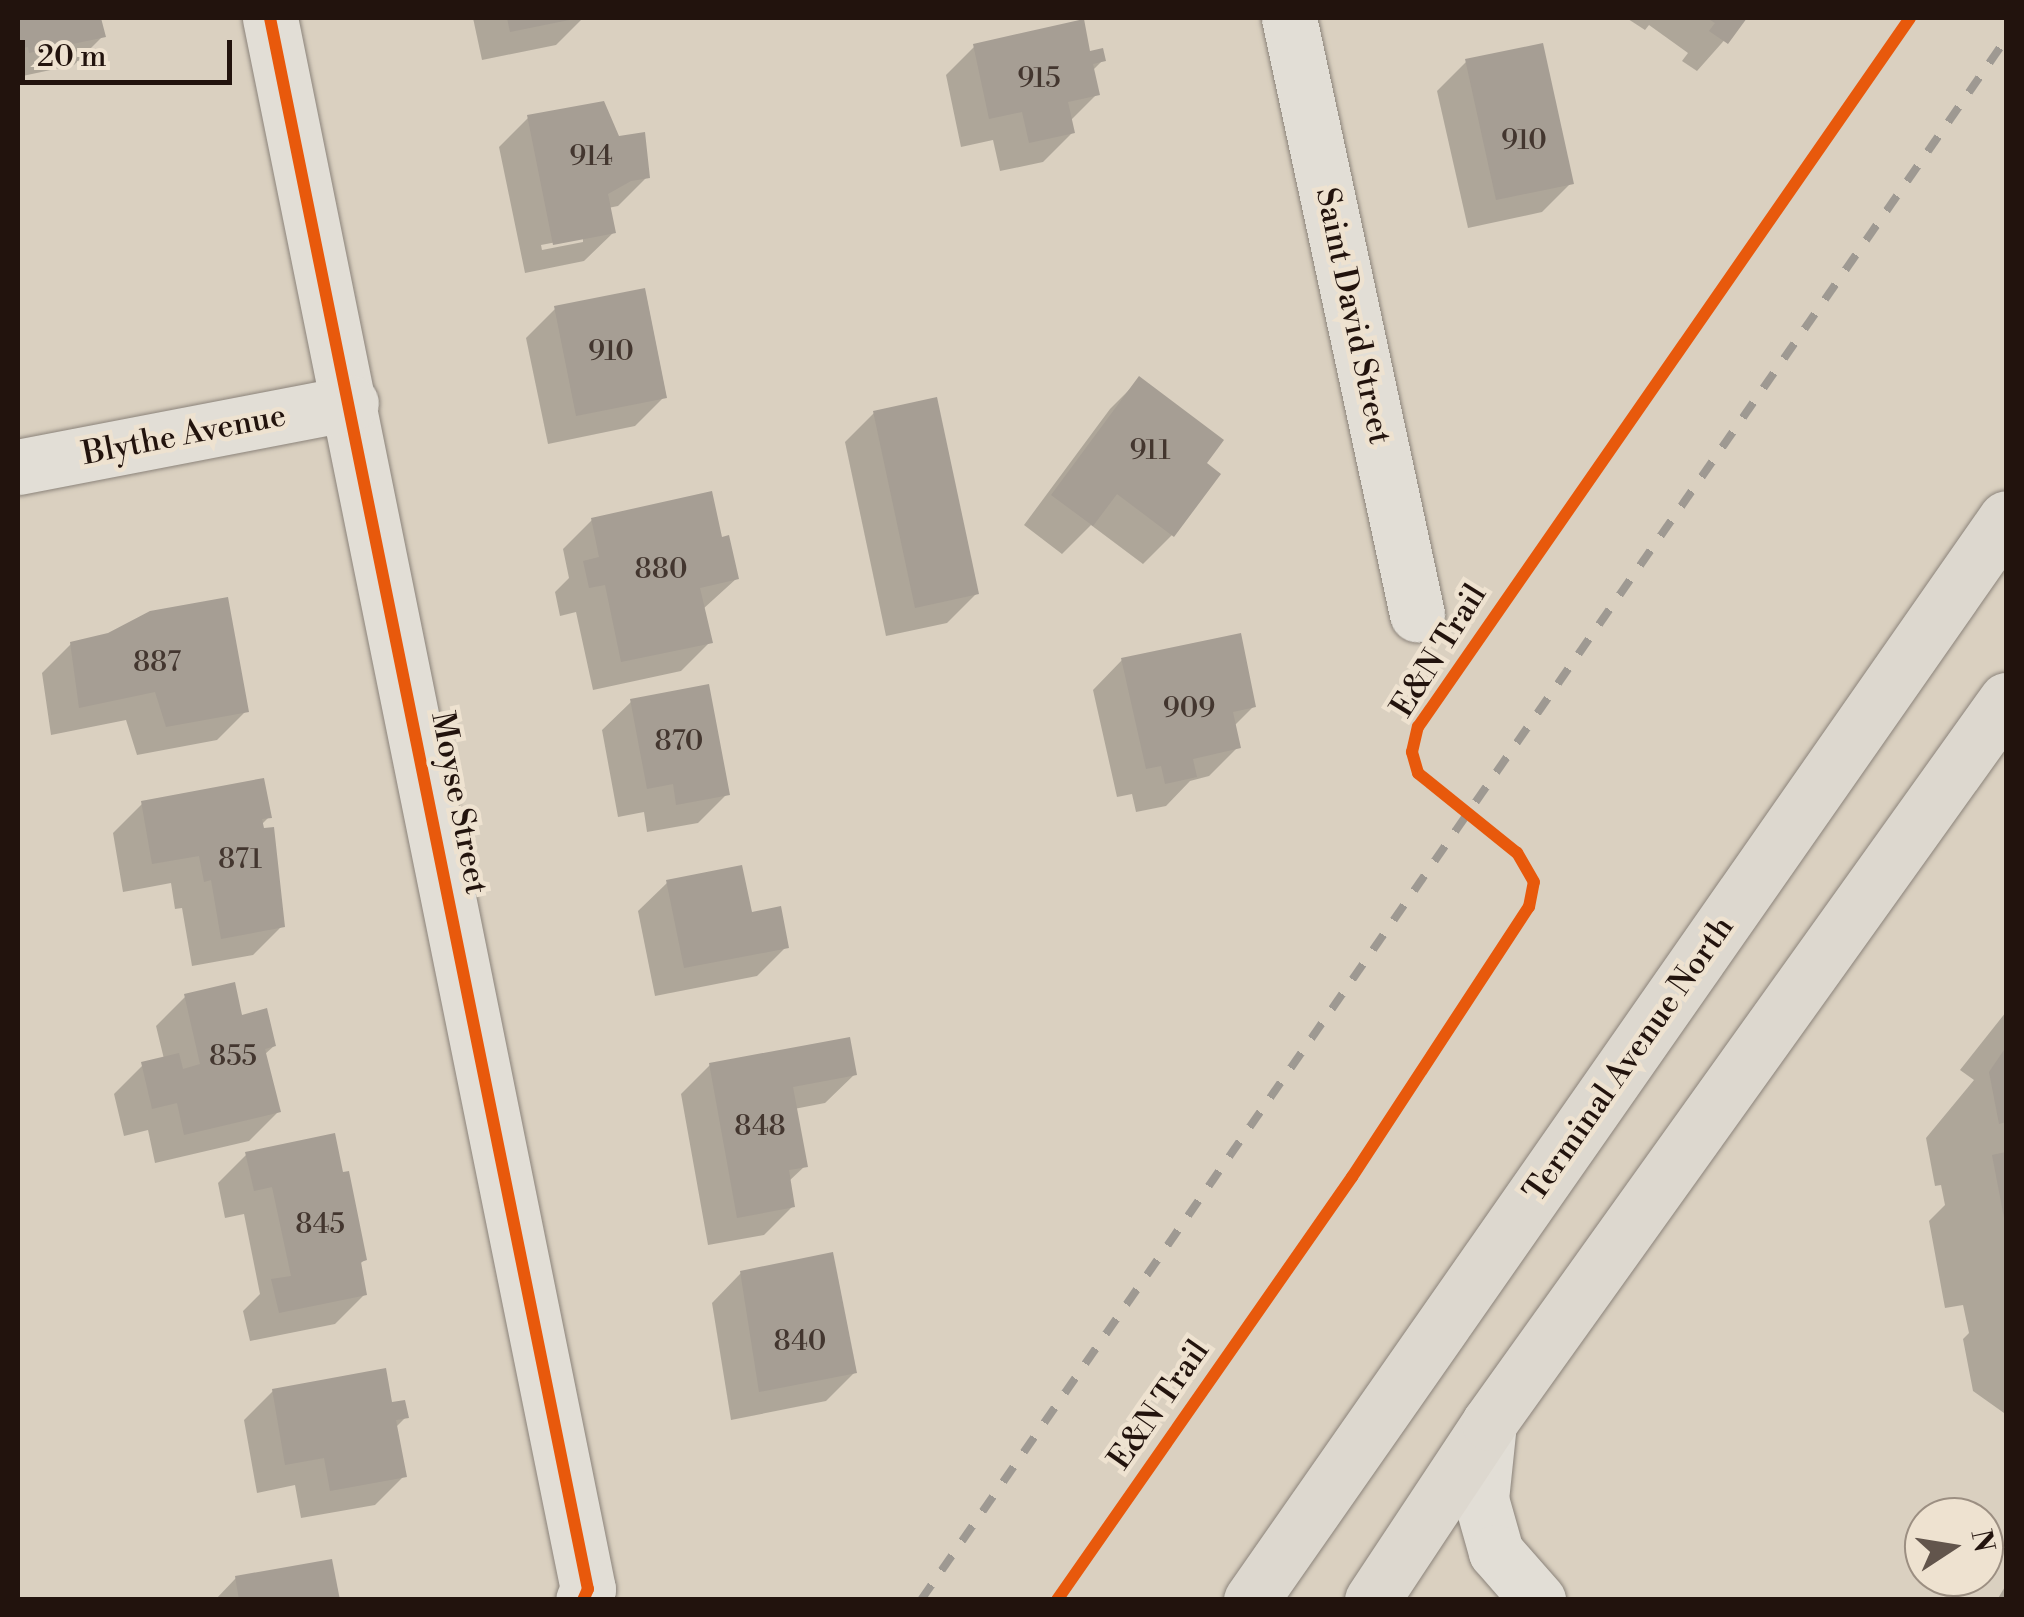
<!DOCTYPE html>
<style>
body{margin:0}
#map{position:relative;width:2024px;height:1617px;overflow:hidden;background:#dad0c0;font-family:"Libre Bodoni",serif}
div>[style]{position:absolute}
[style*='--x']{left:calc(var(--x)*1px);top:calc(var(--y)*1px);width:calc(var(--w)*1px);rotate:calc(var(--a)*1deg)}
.shadow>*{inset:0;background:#0003}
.building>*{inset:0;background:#a69e94}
.roads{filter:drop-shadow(0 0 2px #8b837a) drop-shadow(0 0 2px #8b837a)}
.minor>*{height:55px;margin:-27.5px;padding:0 27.5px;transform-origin:27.5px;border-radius:27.5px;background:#e2ded6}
.primary>*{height:55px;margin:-27.5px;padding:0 27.5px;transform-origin:27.5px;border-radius:27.5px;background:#ddd8cf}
.rail>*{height:8px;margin-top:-4px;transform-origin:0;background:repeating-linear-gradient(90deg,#9e9992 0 18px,transparent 0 36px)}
.cycleway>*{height:12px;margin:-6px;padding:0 6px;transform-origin:6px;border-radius:6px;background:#e8590c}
span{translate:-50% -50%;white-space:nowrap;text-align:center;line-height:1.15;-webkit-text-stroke:9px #eee2d0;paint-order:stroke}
.number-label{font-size:28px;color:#43362f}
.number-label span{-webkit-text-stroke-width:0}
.street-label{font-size:32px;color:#22130d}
.frame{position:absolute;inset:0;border:20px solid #22130d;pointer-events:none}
.north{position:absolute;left:1904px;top:1497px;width:100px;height:100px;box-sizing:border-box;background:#eee2d0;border:2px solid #9c8f82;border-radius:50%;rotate:78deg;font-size:28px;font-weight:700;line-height:40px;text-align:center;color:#22130d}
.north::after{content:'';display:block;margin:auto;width:35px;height:45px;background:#62554c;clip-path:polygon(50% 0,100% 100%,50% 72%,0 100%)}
.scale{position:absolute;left:20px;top:40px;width:212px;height:45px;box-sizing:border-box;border:5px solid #22130d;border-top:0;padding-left:12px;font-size:30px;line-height:35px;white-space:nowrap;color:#22130d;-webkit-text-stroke:8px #eee2d0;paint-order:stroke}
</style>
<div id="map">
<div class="shadow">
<div style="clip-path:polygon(18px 18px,99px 18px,103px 36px,74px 65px,18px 77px)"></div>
<div style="clip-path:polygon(473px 18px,583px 18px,556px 45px,482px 60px)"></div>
<div style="clip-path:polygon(1744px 18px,1697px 71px,1682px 61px,1688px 53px,1649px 25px,1645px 30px,1628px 19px)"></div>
<div style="clip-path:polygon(975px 46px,1088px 54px,1103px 60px,1092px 71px,1097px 94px,1070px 121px,1072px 133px,1043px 162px,1000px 171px,993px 140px,961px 147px,946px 75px)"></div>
<div style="clip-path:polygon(1466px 62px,1571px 183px,1542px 212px,1468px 228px,1437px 91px)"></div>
<div style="clip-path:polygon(evenodd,528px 118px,617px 139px,647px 177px,618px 206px,608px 208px,614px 232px,584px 261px,525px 273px,499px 147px,528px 118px,583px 237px,583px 242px,542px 250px,541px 245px,583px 237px)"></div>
<div style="clip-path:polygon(555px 309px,664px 397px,635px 426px,548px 444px,526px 338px)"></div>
<div style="clip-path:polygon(1139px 380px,1204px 464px,1172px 535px,1143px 564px,1091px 525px,1062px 554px,1024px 525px,1110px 409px)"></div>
<div style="clip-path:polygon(874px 413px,976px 594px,947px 623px,886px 636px,845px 442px)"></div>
<div style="clip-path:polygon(592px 520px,720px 540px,736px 579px,703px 609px,710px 642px,681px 671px,593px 690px,576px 612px,560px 616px,555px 592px,569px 578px,563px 549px)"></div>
<div style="clip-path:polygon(71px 644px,246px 711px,217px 740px,137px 755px,126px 720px,51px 735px,42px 673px)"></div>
<div style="clip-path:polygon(1122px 660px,1254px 706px,1234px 726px,1238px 747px,1209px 776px,1190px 781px,1166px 806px,1136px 812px,1132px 794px,1117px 797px,1093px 690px)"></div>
<div style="clip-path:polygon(632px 701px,727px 794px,698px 823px,647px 832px,644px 812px,618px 817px,602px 730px)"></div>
<div style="clip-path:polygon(142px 804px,269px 817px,261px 825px,282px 926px,253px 955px,192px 966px,182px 908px,175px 909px,171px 883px,123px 892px,113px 833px)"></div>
<div style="clip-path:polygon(668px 882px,750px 915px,786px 947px,757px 976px,655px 996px,638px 911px)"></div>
<div style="clip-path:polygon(185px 997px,274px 1046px,264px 1055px,278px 1112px,249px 1141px,155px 1163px,148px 1130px,124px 1136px,114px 1094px,143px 1065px,164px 1059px,156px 1026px)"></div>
<div style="clip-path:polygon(2006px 1012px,2006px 1411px,2004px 1413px,1973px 1391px,1963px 1339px,1969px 1333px,1963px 1305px,1945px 1308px,1929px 1221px,1945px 1205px,1941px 1185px,1935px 1186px,1926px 1138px,1974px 1080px,1960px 1070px)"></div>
<div style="clip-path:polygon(710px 1065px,855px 1074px,825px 1103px,794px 1109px,805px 1166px,788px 1182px,793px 1206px,764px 1235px,708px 1245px,681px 1094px)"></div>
<div style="clip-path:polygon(247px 1154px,364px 1260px,359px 1265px,364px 1295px,335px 1324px,250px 1341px,243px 1311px,260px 1294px,244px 1214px,225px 1218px,218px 1183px)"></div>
<div style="clip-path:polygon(741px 1273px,855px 1372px,826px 1401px,731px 1420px,712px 1303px)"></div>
<div style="clip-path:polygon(273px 1391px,390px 1404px,406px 1417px,395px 1428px,404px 1476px,375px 1505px,301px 1518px,295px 1485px,257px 1493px,244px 1420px)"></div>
<div style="clip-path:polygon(236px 1578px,337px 1600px,215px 1600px)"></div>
<div style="clip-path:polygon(2006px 1585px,2006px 1600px,1997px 1600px)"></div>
</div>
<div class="building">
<div style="clip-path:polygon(18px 18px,101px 18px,106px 37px,29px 53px,28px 47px,18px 49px)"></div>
<div style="clip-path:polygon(507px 18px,574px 18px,574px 19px,510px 32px)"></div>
<div style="clip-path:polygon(1707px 18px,1747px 18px,1728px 44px,1709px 31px,1715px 23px)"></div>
<div style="clip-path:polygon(1084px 19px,1090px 51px,1103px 48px,1106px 61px,1093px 64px,1100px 95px,1068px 102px,1075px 133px,1029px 143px,1022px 112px,989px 119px,973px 44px)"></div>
<div style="clip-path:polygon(1543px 43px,1574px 184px,1496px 200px,1465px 59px)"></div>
<div style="clip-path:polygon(604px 101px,619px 136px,645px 132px,650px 178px,631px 181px,608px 194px,616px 233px,553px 245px,527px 115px)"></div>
<div style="clip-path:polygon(645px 288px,667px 398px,576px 416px,554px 306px)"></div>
<div style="clip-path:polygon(1139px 376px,1224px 440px,1207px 463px,1221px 474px,1174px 537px,1117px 494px,1093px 526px,1051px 495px)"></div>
<div style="clip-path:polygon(937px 397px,979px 594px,915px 608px,873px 411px)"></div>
<div style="clip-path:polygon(712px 491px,722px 537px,729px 535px,739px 579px,700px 588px,713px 643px,621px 662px,605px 585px,589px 588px,583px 561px,599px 557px,591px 518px)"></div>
<div style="clip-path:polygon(228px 597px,249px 712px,166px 727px,155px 692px,79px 708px,70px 642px,108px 633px,150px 611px)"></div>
<div style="clip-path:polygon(1241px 633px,1256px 707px,1233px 712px,1241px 748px,1193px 759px,1197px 777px,1165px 784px,1161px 766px,1146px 769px,1121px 658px)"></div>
<div style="clip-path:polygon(709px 684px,730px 795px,676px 805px,673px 784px,647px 789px,630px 699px)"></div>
<div style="clip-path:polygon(264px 778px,272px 818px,262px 819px,264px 828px,274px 827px,285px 927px,221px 939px,211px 880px,204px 882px,199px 856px,152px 864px,141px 801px)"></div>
<div style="clip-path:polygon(742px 865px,752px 912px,781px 906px,789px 948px,684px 968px,666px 880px)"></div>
<div style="clip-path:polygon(235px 982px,242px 1015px,267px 1008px,276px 1046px,265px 1049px,281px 1112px,184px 1135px,177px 1103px,152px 1109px,141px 1062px,179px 1053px,183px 1069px,200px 1064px,184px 994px)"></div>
<div style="clip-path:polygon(850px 1037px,857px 1075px,793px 1087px,808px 1167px,789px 1170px,795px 1207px,737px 1218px,709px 1063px)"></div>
<div style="clip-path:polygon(2006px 1047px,2006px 1122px,1999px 1124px,1989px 1072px)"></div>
<div style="clip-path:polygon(335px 1133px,343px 1172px,349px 1171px,367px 1260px,361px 1262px,367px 1295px,279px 1313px,271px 1279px,291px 1276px,272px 1187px,254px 1191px,245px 1152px)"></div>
<div style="clip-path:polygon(2006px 1152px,2006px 1222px,2005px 1223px,1992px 1155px)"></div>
<div style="clip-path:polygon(833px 1252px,857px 1373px,759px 1392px,740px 1271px)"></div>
<div style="clip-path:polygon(386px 1368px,392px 1402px,405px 1400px,409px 1418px,396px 1420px,407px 1477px,330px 1491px,324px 1458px,285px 1465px,272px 1389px)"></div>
<div style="clip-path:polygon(332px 1559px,340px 1600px,239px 1600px,235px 1576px)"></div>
</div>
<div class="roads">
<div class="minor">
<div style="--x:270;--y:18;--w:1603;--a:78.56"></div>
<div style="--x:588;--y:1589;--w:12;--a:114"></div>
<div style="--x:1289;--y:18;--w:610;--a:77.88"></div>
<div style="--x:18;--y:467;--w:339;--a:-10.9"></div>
<div style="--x:1489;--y:1423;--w:76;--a:96"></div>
<div style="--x:1481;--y:1499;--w:55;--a:74.2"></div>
<div style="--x:1496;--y:1552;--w:64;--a:48.8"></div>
</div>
<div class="primary">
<div style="--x:1251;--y:1600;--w:1319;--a:-55.09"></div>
<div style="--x:1372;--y:1600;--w:212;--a:-56.5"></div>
<div style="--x:1489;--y:1423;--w:889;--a:-54.43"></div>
</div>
</div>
<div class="rail">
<div style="--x:921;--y:1600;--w:1901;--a:-55.2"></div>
</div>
<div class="cycleway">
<div style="--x:270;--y:18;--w:1603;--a:78.56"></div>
<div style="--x:588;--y:1589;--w:12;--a:114"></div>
<div style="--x:1057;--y:1600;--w:516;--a:-55.11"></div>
<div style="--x:1352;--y:1177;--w:323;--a:-56.8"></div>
<div style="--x:1529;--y:907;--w:25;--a:-79"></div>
<div style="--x:1534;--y:882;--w:34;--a:-120"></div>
<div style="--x:1517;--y:853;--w:127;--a:-141.1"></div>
<div style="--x:1418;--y:773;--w:22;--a:-106"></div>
<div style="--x:1412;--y:752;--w:26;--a:-77"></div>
<div style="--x:1418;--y:727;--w:863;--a:-55.24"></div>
</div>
<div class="number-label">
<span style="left:1039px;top:79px">915</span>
<span style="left:1524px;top:141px">910</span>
<span style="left:591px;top:157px">914</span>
<span style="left:611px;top:352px">910</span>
<span style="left:1150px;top:451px">911</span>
<span style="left:661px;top:570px">880</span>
<span style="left:157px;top:663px">887</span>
<span style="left:1189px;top:709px">909</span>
<span style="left:679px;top:742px">870</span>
<span style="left:240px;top:860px">871</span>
<span style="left:233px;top:1057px">855</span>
<span style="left:760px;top:1127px">848</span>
<span style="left:320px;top:1225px">845</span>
<span style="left:800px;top:1342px">840</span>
</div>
<div class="street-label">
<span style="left:1353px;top:316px;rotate:78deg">Saint David Street</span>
<span style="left:184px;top:435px;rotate:-11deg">Blythe Avenue</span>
<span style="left:1439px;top:651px;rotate:-58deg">E&amp;N Trail</span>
<span style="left:459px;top:803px;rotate:79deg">Moyse Street</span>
<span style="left:1629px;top:1059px;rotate:-55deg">Terminal Avenue North</span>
<span style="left:1159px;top:1405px;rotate:-55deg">E&amp;N Trail</span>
</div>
<div class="frame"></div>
<div class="north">N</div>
<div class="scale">20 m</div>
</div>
